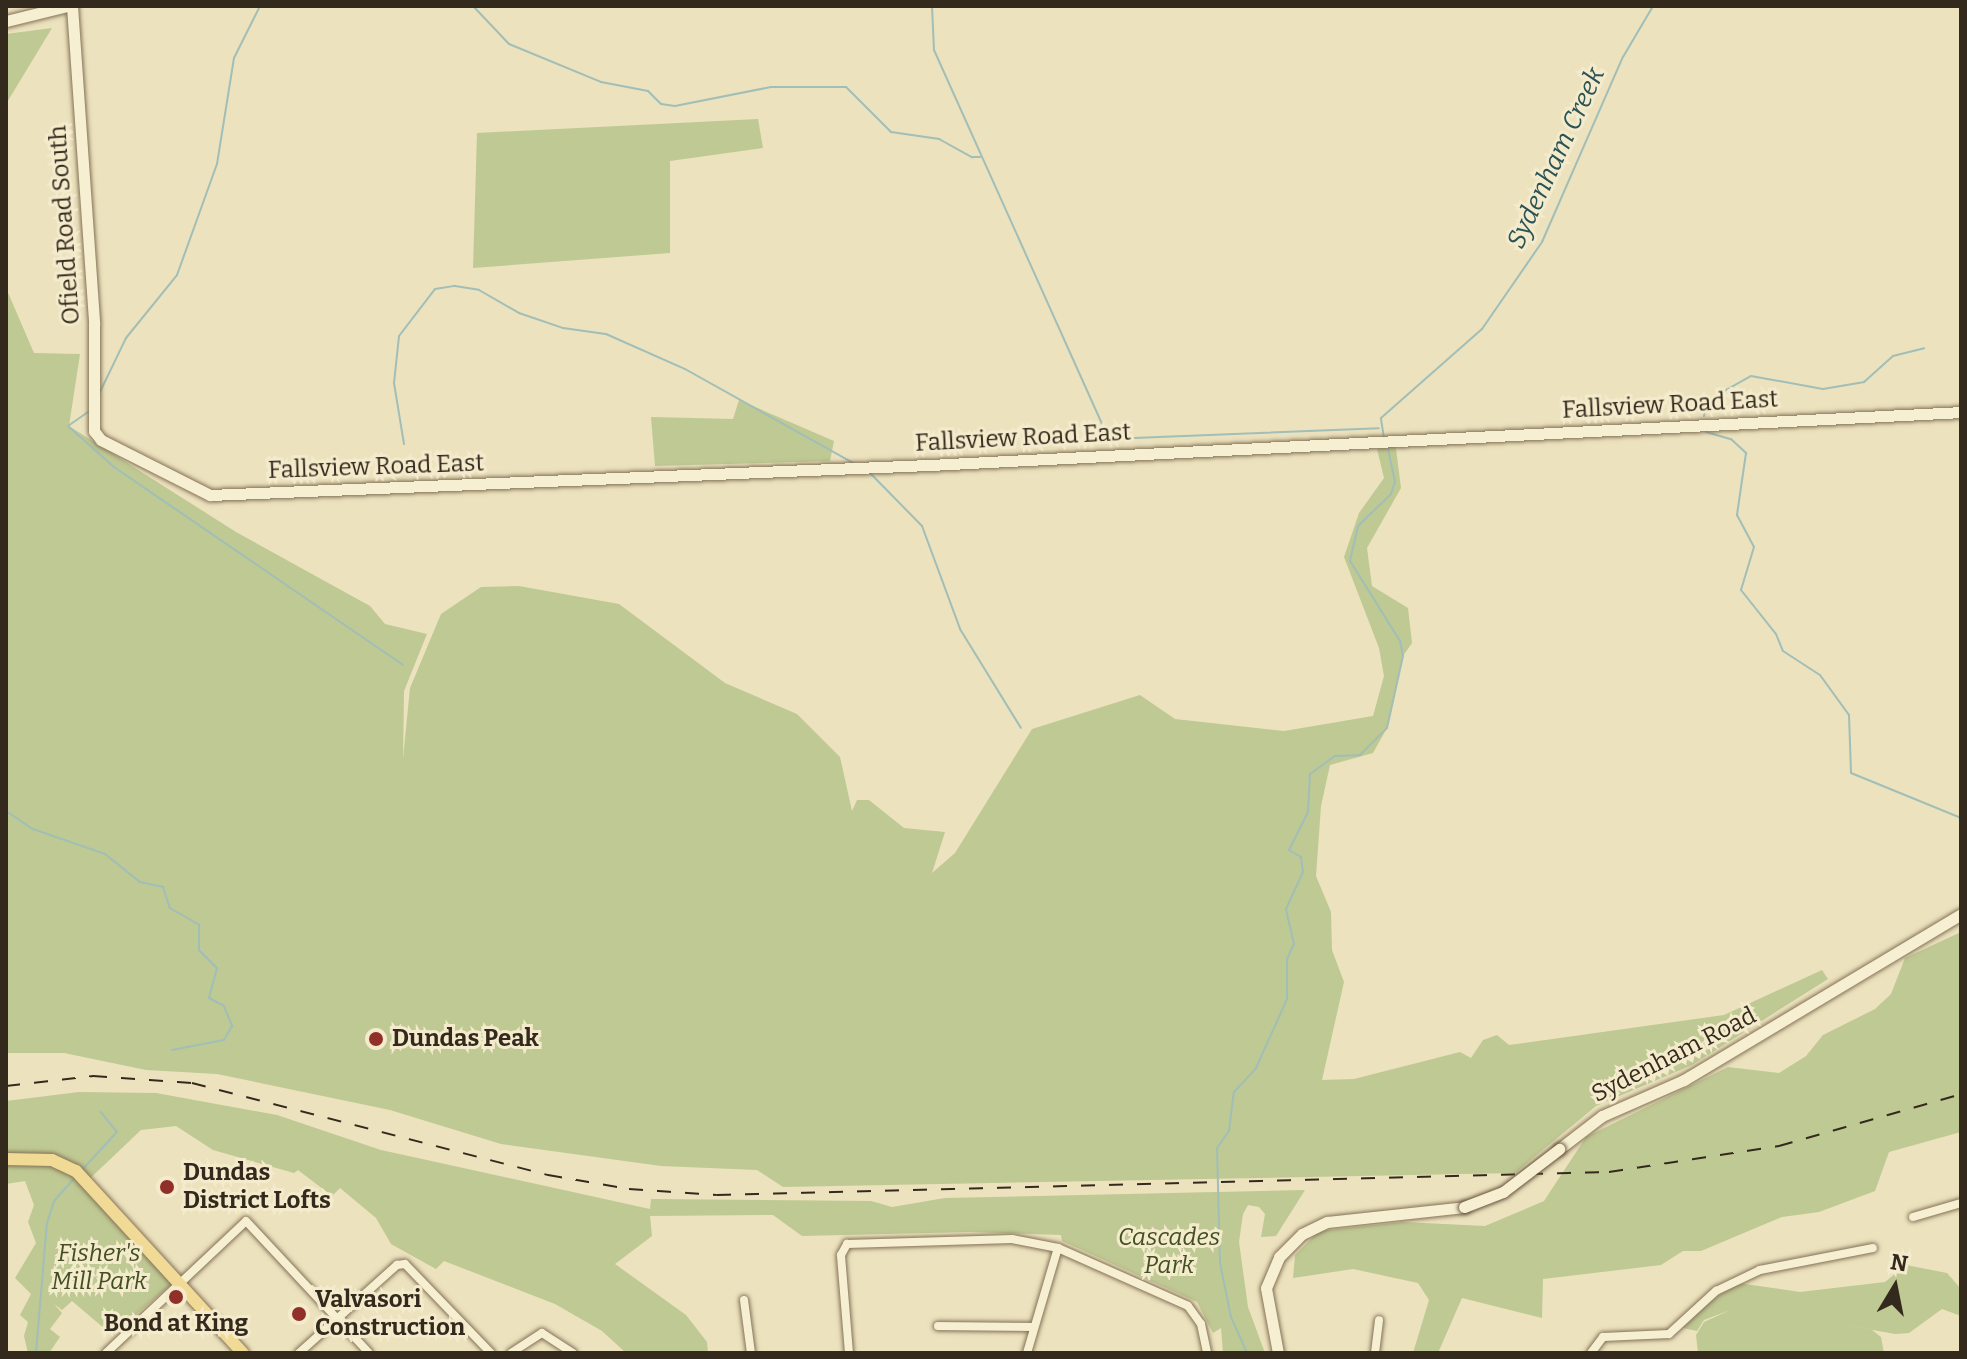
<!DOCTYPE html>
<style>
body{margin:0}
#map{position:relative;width:1967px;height:1359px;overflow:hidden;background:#ece2be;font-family:Bitter,serif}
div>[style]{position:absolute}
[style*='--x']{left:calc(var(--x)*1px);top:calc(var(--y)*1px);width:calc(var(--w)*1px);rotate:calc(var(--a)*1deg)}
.green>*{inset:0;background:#bfc993}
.stream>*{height:2px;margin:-1px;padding:0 1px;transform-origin:1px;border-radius:1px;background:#a1beb7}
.roads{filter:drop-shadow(0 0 2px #847257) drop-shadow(0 0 2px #847257)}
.street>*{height:8px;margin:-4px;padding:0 4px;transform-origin:4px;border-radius:4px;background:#f7efd1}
.secondary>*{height:11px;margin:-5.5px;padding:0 5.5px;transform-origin:5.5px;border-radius:5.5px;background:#f7efd1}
.primary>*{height:12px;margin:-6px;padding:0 6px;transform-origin:6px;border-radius:6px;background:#f0da96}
.rail>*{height:2px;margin-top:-1px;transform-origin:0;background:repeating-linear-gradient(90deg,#33291c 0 14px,transparent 0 28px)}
.bridges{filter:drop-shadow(0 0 2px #65533b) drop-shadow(0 0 2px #65533b)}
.secondary-bridge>*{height:11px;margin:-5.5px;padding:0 5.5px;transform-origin:5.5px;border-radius:5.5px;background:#f7efd1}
.dots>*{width:22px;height:22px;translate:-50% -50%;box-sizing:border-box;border:4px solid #f4ebcd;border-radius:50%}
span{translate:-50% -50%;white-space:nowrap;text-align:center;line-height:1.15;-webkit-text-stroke:6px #f4ebcd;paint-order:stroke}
.street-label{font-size:24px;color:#33291c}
.poi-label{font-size:24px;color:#33291c;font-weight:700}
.left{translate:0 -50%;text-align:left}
.park-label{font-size:24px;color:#414f23;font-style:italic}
.water-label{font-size:26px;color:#2b5353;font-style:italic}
.frame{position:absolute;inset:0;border:8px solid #33291c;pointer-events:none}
.north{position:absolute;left:1855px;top:1247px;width:80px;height:80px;-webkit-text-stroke:6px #f4ebcd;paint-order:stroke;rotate:10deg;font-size:22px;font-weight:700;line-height:32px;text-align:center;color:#33291c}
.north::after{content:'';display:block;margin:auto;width:28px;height:36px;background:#33291c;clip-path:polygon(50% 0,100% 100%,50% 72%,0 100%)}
</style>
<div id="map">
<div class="green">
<div style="clip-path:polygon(52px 28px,6px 104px,6px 34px)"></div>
<div style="clip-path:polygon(758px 119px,763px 148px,670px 161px,670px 253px,473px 268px,477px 133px)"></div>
<div style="clip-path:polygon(6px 288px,34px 353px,80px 354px,69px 426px,236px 532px,370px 606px,385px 624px,427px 634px,404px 691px,403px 759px,410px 688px,441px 614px,481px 587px,519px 586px,619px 604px,725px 683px,797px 714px,840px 757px,852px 811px,857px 800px,869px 800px,904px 828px,945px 832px,932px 873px,955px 853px,1032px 729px,1140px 695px,1175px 719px,1284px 731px,1373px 716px,1384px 676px,1379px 648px,1344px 557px,1359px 513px,1384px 478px,1377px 449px,1395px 441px,1401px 488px,1367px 548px,1372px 586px,1408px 608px,1412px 643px,1403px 656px,1387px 728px,1373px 753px,1330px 765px,1321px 806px,1316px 876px,1331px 912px,1332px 950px,1344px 982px,1322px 1080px,1354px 1079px,1460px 1052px,1471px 1058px,1483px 1040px,1497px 1035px,1509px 1045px,1724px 1015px,1822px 970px,1828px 979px,1692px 1065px,1596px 1106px,1515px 1173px,783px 1187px,757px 1170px,661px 1166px,501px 1144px,390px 1110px,217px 1074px,146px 1070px,64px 1053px,6px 1053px)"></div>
<div style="clip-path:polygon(739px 400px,834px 441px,830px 461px,655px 466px,651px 417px,733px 419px)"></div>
<div style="clip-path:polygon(1961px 932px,1961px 1132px,1889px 1152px,1875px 1191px,1819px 1212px,1782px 1217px,1701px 1251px,1683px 1251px,1661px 1265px,1543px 1279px,1542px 1318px,1462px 1298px,1438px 1353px,1413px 1353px,1429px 1300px,1418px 1283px,1353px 1269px,1293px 1278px,1295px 1255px,1319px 1231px,1403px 1222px,1485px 1226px,1544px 1201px,1586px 1137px,1728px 1067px,1779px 1073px,1806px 1056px,1823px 1035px,1875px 1009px,1891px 994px,1905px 958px)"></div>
<div style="clip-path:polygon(79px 1092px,156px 1093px,277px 1115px,381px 1150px,650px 1209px,651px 1199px,871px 1201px,892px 1207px,945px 1198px,1305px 1190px,1276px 1236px,1261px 1237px,1265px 1214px,1259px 1207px,1248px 1205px,1243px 1214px,1239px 1242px,1248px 1307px,1265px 1353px,1223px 1353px,1221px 1328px,1213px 1333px,1197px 1302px,1062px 1241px,1061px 1235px,969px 1232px,802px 1236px,773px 1215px,650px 1216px,652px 1236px,615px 1264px,686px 1315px,707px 1342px,708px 1353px,626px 1353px,602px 1331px,555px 1304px,444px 1261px,436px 1269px,391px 1244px,376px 1218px,340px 1188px,332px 1196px,298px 1170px,294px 1173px,213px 1150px,176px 1126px,141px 1130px,82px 1186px,173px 1283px,112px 1335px,72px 1301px,62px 1310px,54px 1304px,62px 1313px,50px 1329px,60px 1337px,49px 1353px,28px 1353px,24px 1336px,28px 1322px,20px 1315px,31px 1294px,15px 1278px,36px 1243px,28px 1222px,34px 1205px,25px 1181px,6px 1184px,6px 1101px)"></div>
<div style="clip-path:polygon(1906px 1265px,1947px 1273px,1961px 1289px,1961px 1316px,1942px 1309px,1909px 1333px,1895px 1334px,1828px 1322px,1872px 1330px,1881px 1337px,1884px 1353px,1698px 1353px,1696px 1335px,1704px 1322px,1730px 1310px,1704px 1320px,1697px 1331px,1683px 1328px,1701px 1307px,1738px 1283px,1800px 1292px,1885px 1282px)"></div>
</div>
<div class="stream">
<div style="--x:473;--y:6;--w:52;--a:46.5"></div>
<div style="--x:509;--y:44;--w:100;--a:22.4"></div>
<div style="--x:601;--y:82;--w:48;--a:10.8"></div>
<div style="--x:648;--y:91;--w:18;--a:45"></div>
<div style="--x:661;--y:104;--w:14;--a:8"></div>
<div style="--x:675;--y:106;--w:98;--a:-11.2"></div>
<div style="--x:771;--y:87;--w:75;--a:0"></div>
<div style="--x:846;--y:87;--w:64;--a:45"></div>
<div style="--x:891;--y:132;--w:49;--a:8.3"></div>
<div style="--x:939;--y:139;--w:38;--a:29"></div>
<div style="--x:972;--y:157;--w:8;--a:0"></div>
<div style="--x:932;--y:6;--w:44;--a:87.4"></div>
<div style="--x:934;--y:50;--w:427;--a:65.8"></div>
<div style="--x:1109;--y:439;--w:270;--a:-2.3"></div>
<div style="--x:98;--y:396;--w:64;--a:-64.2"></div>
<div style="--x:126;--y:338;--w:81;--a:-51"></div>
<div style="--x:177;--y:275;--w:118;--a:-70.2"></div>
<div style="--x:217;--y:164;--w:107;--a:-80.9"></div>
<div style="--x:234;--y:58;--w:58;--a:-63.4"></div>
<div style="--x:88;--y:412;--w:24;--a:145"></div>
<div style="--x:68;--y:426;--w:62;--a:41.7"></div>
<div style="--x:114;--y:467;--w:350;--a:34.4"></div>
<div style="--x:1704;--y:416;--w:16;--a:-76"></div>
<div style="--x:1708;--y:400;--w:49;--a:-29.2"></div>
<div style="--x:1751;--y:376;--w:73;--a:10.2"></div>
<div style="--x:1823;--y:389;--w:42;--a:-9.7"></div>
<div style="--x:1864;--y:382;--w:39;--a:-42"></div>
<div style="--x:1893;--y:356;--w:32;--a:-14"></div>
<div style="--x:1706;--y:432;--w:26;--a:16"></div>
<div style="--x:1731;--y:439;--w:21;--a:43"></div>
<div style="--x:1746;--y:453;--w:63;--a:98.3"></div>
<div style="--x:1737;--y:515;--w:36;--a:62"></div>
<div style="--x:1754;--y:547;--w:45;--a:106.8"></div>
<div style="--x:1741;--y:590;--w:56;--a:51.5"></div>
<div style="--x:1776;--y:634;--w:18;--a:68"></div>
<div style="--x:1783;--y:651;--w:44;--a:33"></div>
<div style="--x:1820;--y:675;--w:49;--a:54.1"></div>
<div style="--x:1849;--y:715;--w:58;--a:88"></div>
<div style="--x:1851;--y:773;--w:119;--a:22.2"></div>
<div style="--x:1384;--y:438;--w:20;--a:-99"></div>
<div style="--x:1381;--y:418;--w:135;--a:-41.4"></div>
<div style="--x:1482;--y:329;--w:106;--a:-55.4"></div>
<div style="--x:1542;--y:242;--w:202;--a:-66.4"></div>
<div style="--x:1623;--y:57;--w:59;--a:-59.5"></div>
<div style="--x:404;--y:444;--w:62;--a:-99.3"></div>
<div style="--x:394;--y:383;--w:47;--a:-83.9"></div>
<div style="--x:399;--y:336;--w:59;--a:-52.5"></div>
<div style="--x:435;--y:289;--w:20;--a:-9"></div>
<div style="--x:455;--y:286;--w:24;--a:9"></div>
<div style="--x:479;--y:290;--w:46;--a:29.9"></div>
<div style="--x:519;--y:313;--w:46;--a:18.8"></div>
<div style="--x:563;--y:328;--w:43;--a:7.9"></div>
<div style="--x:606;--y:334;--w:86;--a:23.9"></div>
<div style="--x:685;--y:369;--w:193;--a:29.2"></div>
<div style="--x:869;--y:472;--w:76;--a:45.5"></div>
<div style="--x:922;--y:526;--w:110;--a:69.7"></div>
<div style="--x:960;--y:629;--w:116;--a:58.4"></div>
<div style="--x:6;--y:811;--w:32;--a:34"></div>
<div style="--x:33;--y:829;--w:76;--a:19.1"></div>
<div style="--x:105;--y:854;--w:45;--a:38.7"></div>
<div style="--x:140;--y:882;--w:24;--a:12"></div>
<div style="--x:163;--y:887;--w:22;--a:72"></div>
<div style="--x:170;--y:908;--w:34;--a:30"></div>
<div style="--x:199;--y:925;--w:25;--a:90"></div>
<div style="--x:199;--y:950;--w:25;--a:45"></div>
<div style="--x:217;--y:968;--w:31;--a:105"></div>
<div style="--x:209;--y:998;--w:17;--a:28"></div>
<div style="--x:224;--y:1006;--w:22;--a:68"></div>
<div style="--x:232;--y:1026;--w:16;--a:120"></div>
<div style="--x:224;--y:1040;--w:53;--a:169.1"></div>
<div style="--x:81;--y:1171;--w:53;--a:-47.3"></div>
<div style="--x:117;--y:1132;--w:26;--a:-129"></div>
<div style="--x:36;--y:1353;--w:130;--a:-85.2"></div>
<div style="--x:47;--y:1223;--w:23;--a:-72"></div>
<div style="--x:54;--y:1201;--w:30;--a:-48"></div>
<div style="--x:1247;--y:1353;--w:39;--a:-114"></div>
<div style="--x:1231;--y:1317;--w:55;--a:-101.5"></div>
<div style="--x:1220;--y:1263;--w:115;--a:-91.5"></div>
<div style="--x:1217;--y:1148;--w:21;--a:-55"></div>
<div style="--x:1229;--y:1131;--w:39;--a:-83"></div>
<div style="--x:1234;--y:1092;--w:33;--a:-47"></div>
<div style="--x:1256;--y:1068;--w:76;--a:-65.8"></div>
<div style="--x:1287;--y:999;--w:40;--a:-90"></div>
<div style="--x:1287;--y:959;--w:17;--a:-65"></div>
<div style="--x:1294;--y:944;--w:36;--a:-103"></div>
<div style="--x:1286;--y:909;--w:41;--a:-65.3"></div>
<div style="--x:1303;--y:872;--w:15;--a:-98"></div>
<div style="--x:1301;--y:857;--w:14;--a:-150"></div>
<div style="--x:1289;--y:850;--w:42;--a:-63.4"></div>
<div style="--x:1308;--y:812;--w:38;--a:-87"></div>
<div style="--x:1310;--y:774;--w:31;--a:-36"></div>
<div style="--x:1335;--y:756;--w:25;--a:-2"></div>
<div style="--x:1360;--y:755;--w:38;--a:-45"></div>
<div style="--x:1387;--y:728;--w:74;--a:-77.5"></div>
<div style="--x:1403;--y:656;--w:15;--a:-101"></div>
<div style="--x:1400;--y:641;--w:94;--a:-122"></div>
<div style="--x:1350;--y:561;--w:36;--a:-77"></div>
<div style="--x:1358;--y:526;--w:46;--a:-44.1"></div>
<div style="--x:1391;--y:494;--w:13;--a:-72"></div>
<div style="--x:1395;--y:482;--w:35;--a:-102"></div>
</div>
<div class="roads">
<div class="street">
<div style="--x:1913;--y:1217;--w:50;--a:-16.3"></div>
<div style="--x:744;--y:1300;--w:53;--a:82.5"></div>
<div style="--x:938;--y:1326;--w:93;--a:0.6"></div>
<div style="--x:106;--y:1353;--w:192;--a:-43.3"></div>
<div style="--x:246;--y:1221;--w:180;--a:47"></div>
<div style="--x:299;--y:1353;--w:132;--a:-41.9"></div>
<div style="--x:397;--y:1265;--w:8;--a:-7"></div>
<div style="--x:405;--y:1264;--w:124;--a:46"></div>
<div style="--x:511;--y:1353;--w:37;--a:-33"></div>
<div style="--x:542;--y:1333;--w:37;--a:33"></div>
<div style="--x:849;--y:1353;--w:98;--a:-94.7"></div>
<div style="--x:841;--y:1255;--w:13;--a:-61"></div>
<div style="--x:847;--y:1244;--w:165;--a:-1.7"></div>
<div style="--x:1012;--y:1239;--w:47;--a:11.1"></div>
<div style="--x:1058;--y:1248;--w:142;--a:24"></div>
<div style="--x:1188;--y:1306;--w:22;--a:54"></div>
<div style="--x:1201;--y:1324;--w:30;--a:78"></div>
<div style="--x:1027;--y:1353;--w:109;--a:-73.6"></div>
<div style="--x:1375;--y:1353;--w:33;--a:-83"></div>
<div style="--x:1591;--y:1353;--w:20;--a:-53"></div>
<div style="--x:1603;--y:1337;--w:66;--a:-2.6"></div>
<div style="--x:1669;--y:1334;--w:64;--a:-42.5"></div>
<div style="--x:1716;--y:1291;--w:49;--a:-25.5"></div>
<div style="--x:1760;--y:1270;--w:115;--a:-11"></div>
</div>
<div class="secondary">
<div style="--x:72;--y:6;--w:319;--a:86"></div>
<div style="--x:94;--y:324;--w:107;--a:90"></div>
<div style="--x:94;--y:431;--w:11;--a:52"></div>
<div style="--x:101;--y:440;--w:122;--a:26.8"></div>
<div style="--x:210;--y:495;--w:721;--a:-2.39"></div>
<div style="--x:930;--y:465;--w:1032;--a:-2.94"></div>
<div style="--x:6;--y:21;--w:63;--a:-13.8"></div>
<div style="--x:1559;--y:1149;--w:54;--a:-37.5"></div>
<div style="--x:1602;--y:1116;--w:90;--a:-23.7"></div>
<div style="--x:1684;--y:1080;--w:323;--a:-30.9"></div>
<div style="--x:1278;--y:1353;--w:66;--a:-100.5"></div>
<div style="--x:1266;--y:1288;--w:34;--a:-67"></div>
<div style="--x:1279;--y:1257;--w:33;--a:-45"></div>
<div style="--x:1302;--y:1234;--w:28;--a:-26"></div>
<div style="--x:1327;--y:1222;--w:138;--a:-6.2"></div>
</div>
<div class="primary">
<div style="--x:6;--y:1159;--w:46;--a:1.2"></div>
<div style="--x:52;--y:1160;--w:26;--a:25"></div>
<div style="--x:76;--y:1171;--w:247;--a:47.5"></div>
</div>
</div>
<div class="rail">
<div style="--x:6;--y:1086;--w:88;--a:-6.6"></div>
<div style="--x:93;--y:1076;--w:99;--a:4"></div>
<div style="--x:192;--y:1083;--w:368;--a:14.5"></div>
<div style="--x:548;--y:1175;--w:82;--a:9.8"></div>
<div style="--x:629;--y:1189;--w:88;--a:3.9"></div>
<div style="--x:717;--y:1195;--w:892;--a:-1.48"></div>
<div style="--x:1609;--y:1172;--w:172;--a:-8.7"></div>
<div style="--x:1779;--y:1146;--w:189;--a:-15.9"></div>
</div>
<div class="bridges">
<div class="secondary-bridge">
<div style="--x:1464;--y:1207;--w:42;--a:-21"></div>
<div style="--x:1503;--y:1192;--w:71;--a:-37.5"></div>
</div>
</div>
<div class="dots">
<div style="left:376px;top:1039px;background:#913029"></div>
<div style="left:167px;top:1187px;background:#913029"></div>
<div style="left:176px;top:1297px;background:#913029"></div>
<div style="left:299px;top:1314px;background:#913029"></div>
</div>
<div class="street-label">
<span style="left:65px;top:225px;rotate:-94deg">Ofield Road South</span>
<span style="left:1670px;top:405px;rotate:-3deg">Fallsview Road East</span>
<span style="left:1023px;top:438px;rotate:-3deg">Fallsview Road East</span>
<span style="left:376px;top:467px;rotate:-2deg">Fallsview Road East</span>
<span style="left:1674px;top:1055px;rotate:-27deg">Sydenham Road</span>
</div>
<div class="poi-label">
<span class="left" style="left:392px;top:1039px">Dundas Peak</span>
<span class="left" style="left:183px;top:1187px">Dundas<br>District Lofts</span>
<span class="left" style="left:315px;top:1314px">Valvasori<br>Construction</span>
<span style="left:176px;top:1324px">Bond at King</span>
</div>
<div class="park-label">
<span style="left:1169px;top:1252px">Cascades<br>Park</span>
<span style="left:99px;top:1268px">Fisher's<br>Mill Park</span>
</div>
<div class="water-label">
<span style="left:1556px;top:158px;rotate:-65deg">Sydenham Creek</span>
</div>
<div class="frame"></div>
<div class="north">N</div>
</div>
